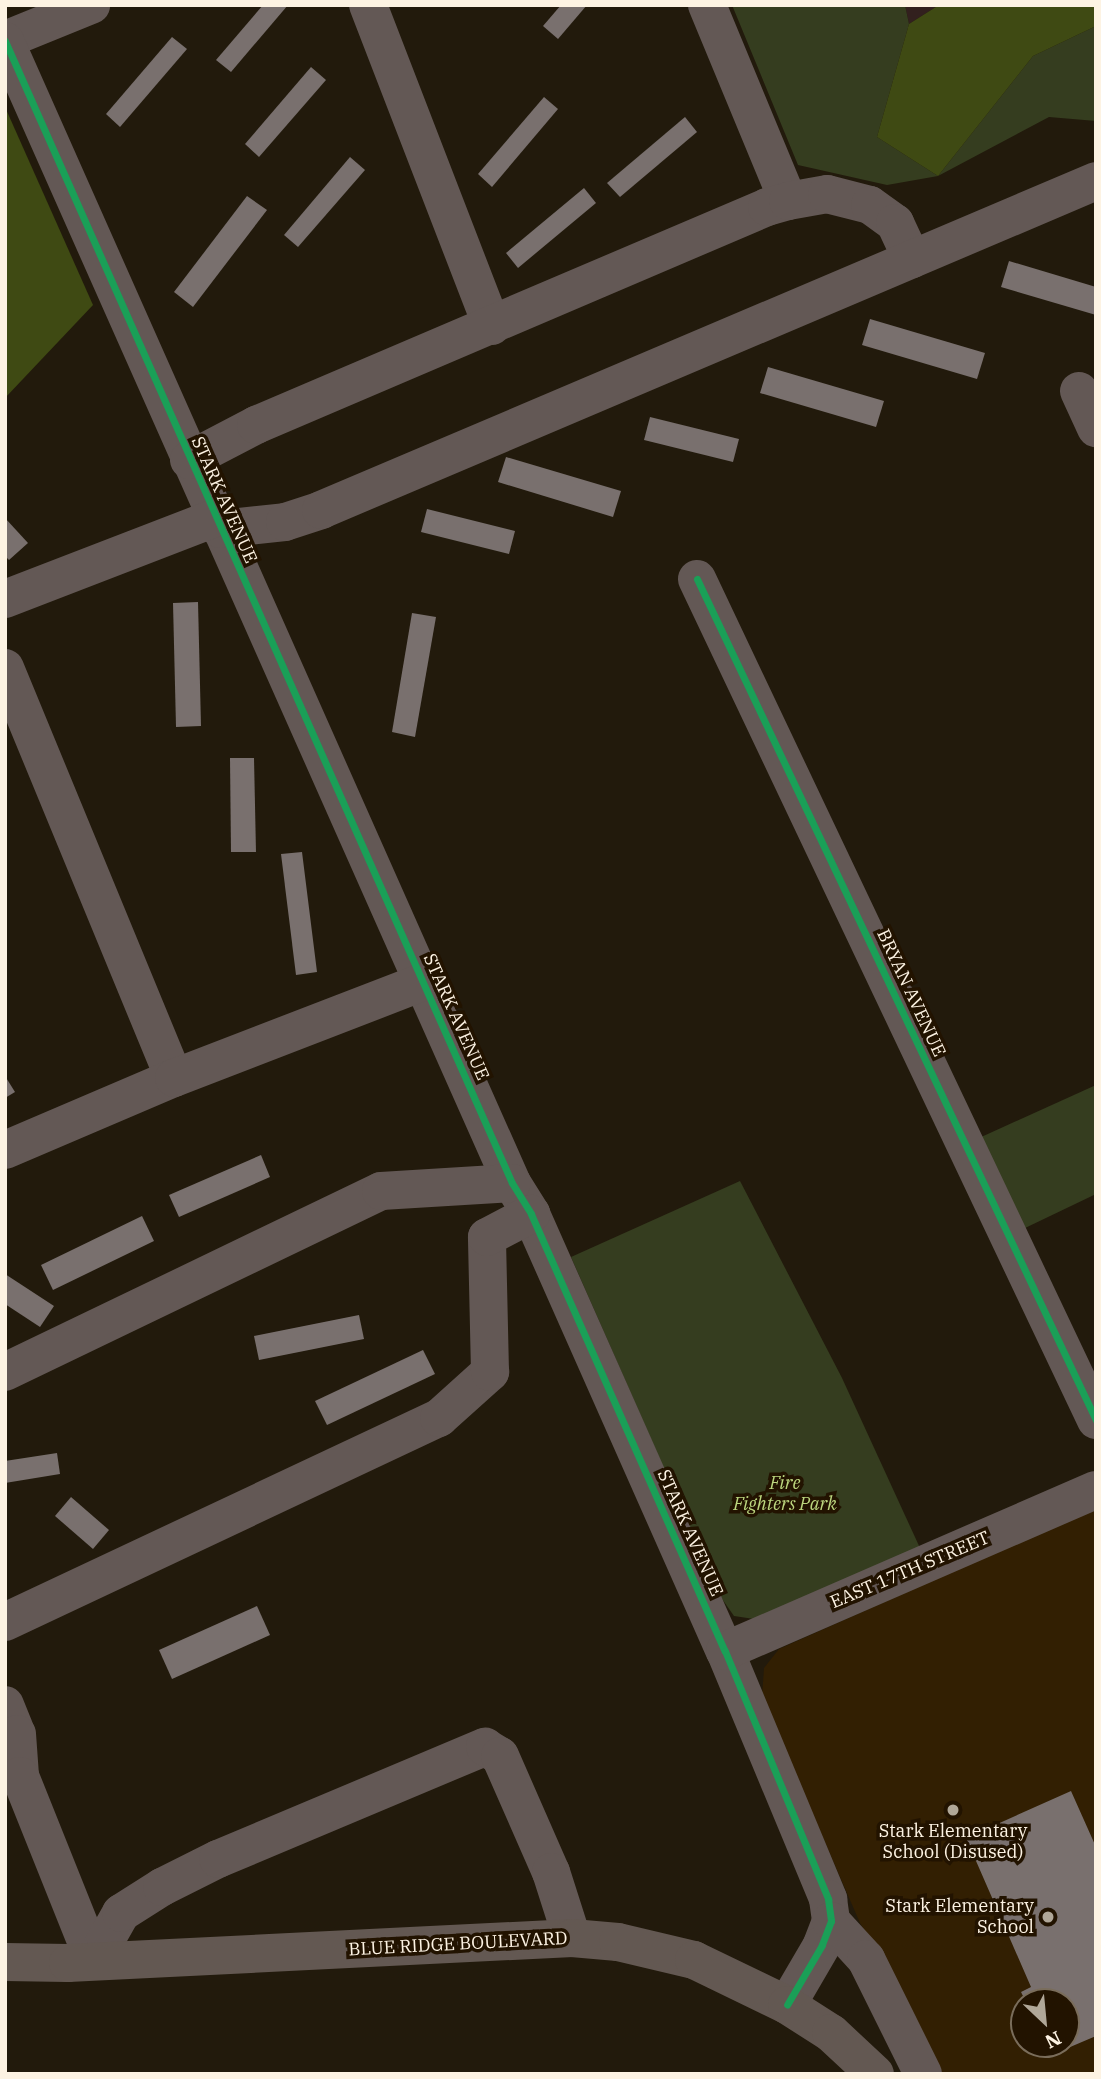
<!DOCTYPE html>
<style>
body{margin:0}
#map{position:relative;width:1101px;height:2079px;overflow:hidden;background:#221a0c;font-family:"IBM Plex Serif",serif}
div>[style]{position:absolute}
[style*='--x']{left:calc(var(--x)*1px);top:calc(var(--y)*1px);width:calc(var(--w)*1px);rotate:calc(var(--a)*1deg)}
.built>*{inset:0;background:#321f02}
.industrial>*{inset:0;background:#32201e}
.green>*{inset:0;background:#353d1f}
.forest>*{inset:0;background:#3f4a13}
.building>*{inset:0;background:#79706e}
.minor>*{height:38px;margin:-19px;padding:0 19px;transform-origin:19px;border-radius:19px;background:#635855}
.major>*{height:38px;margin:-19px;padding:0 19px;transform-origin:19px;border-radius:19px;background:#635852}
.cycleway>*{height:7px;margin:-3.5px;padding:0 3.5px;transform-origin:3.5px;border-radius:3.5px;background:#1a9f57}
.dots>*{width:19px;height:19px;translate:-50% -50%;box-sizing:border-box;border:4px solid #221300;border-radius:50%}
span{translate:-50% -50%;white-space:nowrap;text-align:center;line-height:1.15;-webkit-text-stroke:7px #221300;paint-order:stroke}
.street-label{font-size:18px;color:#fdf3e3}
.park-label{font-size:18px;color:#bcd67e;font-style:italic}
.poi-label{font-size:18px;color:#fdf3e3}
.right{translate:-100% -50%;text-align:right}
.frame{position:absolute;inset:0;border:7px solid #fdf3e3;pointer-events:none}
.north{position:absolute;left:1010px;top:1988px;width:70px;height:70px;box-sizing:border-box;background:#221300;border:2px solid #7a6d5b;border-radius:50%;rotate:154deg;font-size:19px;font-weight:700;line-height:28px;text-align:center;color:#fdf3e3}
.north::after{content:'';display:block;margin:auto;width:24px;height:32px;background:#b0a798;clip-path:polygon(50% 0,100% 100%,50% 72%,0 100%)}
</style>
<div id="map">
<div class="built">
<div style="clip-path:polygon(evenodd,1096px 1508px,1096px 2074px,939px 2074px,889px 1969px,860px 1923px,762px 1697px,764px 1668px,779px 1649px,1096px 1508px,1024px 2002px,1066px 2002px,1066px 2044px,1024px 2044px,1024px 2002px)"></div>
</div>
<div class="industrial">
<div style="clip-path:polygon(905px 5px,939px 5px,909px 24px)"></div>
</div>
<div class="green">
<div style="clip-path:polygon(732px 5px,905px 5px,909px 24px,877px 137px,938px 176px,1033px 56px,1096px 26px,1096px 121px,1049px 117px,938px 176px,887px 185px,798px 165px)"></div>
<div style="clip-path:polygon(1096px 1085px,1096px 1194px,1023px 1229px,979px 1138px)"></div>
<div style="clip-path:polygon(740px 1181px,842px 1378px,920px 1548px,754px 1619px,734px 1616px,720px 1596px,571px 1257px)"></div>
</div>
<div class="forest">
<div style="clip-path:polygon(939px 5px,1096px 5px,1096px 26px,1033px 56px,938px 176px,877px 137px,909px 24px)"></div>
<div style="clip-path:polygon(5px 107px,93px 305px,5px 398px)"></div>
</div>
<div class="building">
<div style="clip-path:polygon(263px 5px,288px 5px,231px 72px,216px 60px)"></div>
<div style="clip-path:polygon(561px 5px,587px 5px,558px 39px,543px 26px)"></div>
<div style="clip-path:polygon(172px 37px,187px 49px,120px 127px,106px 114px)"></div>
<div style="clip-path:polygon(311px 67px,326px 80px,259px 157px,245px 144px)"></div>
<div style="clip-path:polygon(544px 97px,558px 109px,492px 187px,478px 174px)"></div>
<div style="clip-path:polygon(685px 117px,697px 132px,620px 197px,607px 183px)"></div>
<div style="clip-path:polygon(350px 157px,365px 170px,298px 247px,284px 235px)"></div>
<div style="clip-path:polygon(584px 188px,596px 203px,518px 268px,506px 253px)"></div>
<div style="clip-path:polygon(247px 196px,267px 210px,193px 307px,174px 292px)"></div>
<div style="clip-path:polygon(1009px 261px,1096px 287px,1096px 315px,1001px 287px)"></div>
<div style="clip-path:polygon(870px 319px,985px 353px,977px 379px,862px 345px)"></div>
<div style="clip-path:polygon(768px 367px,884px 401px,876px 427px,760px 393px)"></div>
<div style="clip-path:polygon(650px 417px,739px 439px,733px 462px,644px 440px)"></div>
<div style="clip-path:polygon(506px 457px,621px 491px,613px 517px,498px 482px)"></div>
<div style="clip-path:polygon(427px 509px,515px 531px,509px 554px,421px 532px)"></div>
<div style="clip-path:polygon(5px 518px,28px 543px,9px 560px,5px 556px)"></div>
<div style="clip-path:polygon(198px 602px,201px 726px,176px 727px,173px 603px)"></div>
<div style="clip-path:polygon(412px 613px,436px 617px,415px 737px,392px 732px)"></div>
<div style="clip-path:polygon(230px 758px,254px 758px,256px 852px,231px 852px)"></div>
<div style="clip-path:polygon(302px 852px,317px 972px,296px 975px,281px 854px)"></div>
<div style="clip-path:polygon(5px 1076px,15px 1092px,5px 1098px)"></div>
<div style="clip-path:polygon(261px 1155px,270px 1177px,179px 1217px,169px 1195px)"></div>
<div style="clip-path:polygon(142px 1216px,154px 1241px,53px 1290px,41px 1265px)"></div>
<div style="clip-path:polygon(5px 1274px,54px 1306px,40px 1327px,5px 1304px)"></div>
<div style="clip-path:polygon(359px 1315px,364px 1339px,259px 1360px,254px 1336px)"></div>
<div style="clip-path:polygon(423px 1350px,435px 1374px,327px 1425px,315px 1401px)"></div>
<div style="clip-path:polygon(57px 1453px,60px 1474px,5px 1483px,5px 1461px)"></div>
<div style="clip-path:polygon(71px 1497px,109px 1530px,93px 1549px,55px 1516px)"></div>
<div style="clip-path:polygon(257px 1606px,270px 1635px,172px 1679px,159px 1650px)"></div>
<div style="clip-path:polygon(1071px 1791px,1096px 1847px,1096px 2036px,1049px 2056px,1044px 2044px,1066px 2044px,1066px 2002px,1026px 2002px,1021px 1992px,1031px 1987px,966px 1838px)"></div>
</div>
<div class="minor">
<div style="--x:368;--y:5;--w:344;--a:68.9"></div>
<div style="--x:707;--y:5;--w:212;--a:67.5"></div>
<div style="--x:5;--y:40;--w:93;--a:-22.1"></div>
<div style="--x:5;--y:41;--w:1249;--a:66.06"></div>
<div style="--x:512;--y:1183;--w:36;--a:58"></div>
<div style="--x:531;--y:1214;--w:478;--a:66.1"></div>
<div style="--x:725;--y:1651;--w:269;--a:67.4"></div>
<div style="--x:828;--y:1899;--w:22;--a:82"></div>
<div style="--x:831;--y:1921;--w:26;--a:111"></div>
<div style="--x:822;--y:1945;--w:69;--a:120.3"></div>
<div style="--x:1079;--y:391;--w:41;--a:65.3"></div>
<div style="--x:189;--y:460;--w:76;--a:-27.6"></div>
<div style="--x:256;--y:425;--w:556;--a:-23.1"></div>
<div style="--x:767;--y:207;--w:22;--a:-16"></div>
<div style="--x:788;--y:201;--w:40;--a:-10"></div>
<div style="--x:827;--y:194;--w:44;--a:14.3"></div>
<div style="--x:870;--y:205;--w:31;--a:36"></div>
<div style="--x:895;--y:223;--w:40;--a:65"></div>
<div style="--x:220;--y:529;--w:65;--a:-6.1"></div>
<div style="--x:285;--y:522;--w:38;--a:-18"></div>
<div style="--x:321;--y:510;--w:842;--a:-23"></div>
<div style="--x:697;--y:579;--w:931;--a:64.62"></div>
<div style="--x:5;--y:599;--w:225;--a:-21.1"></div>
<div style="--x:5;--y:668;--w:443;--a:67.6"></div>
<div style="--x:5;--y:1150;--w:184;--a:-23.1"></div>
<div style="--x:174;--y:1078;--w:267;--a:-21.1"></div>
<div style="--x:5;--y:1372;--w:417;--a:-25.7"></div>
<div style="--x:381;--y:1191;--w:131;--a:-3.5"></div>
<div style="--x:5;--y:1622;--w:480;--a:-25.2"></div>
<div style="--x:439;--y:1418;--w:69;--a:-42"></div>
<div style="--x:490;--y:1372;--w:135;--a:-91.3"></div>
<div style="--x:487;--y:1237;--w:50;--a:-27.6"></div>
<div style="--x:725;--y:1651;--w:404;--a:-23.5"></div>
<div style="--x:5;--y:1705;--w:31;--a:68"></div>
<div style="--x:17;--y:1734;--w:42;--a:85.9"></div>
<div style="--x:20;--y:1776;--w:199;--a:68.2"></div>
<div style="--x:831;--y:1921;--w:52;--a:47.4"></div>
<div style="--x:866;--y:1959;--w:128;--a:63.6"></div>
<div style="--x:94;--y:1961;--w:55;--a:-60.6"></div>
<div style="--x:121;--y:1913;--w:49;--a:-32.4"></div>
<div style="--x:162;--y:1887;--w:63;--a:-26.6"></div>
<div style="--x:218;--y:1859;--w:290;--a:-22.8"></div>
<div style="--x:485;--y:1747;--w:17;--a:31"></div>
<div style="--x:500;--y:1756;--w:127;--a:66.3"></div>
<div style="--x:551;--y:1872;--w:69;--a:72.3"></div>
</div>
<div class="major">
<div style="--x:5;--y:1962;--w:63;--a:0.9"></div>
<div style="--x:68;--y:1963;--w:505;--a:-2.84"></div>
<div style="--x:572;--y:1938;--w:46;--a:5"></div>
<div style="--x:618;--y:1942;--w:78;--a:13.3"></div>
<div style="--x:694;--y:1960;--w:103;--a:25.8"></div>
<div style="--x:787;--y:2005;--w:52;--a:32.5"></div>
<div style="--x:831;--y:2033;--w:60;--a:43"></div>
</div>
<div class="cycleway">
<div style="--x:5;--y:41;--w:1249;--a:66.06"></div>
<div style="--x:512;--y:1183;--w:36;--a:58"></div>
<div style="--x:531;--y:1214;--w:478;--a:66.1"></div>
<div style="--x:725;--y:1651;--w:269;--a:67.4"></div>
<div style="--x:828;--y:1899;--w:22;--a:82"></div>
<div style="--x:831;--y:1921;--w:26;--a:111"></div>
<div style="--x:822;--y:1945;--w:69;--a:120.3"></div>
<div style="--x:697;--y:579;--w:931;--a:64.62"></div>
</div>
<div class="dots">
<div style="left:953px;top:1810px;background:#b0a798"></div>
<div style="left:1048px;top:1917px;background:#b0a798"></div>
</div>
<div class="street-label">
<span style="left:224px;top:500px;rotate:66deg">STARK AVENUE</span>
<span style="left:911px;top:993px;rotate:65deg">BRYAN AVENUE</span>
<span style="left:456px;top:1017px;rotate:66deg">STARK AVENUE</span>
<span style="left:690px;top:1533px;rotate:66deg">STARK AVENUE</span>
<span style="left:910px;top:1570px;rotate:-23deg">EAST 17TH STREET</span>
<span style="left:458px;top:1944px;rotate:-3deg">BLUE RIDGE BOULEVARD</span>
</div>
<div class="park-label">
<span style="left:785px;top:1494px">Fire<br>Fighters Park</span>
</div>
<div class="poi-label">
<span style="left:953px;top:1842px">Stark Elementary<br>School (Disused)</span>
<span class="right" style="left:1034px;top:1917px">Stark Elementary<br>School</span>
</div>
<div class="frame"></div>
<div class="north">N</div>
</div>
